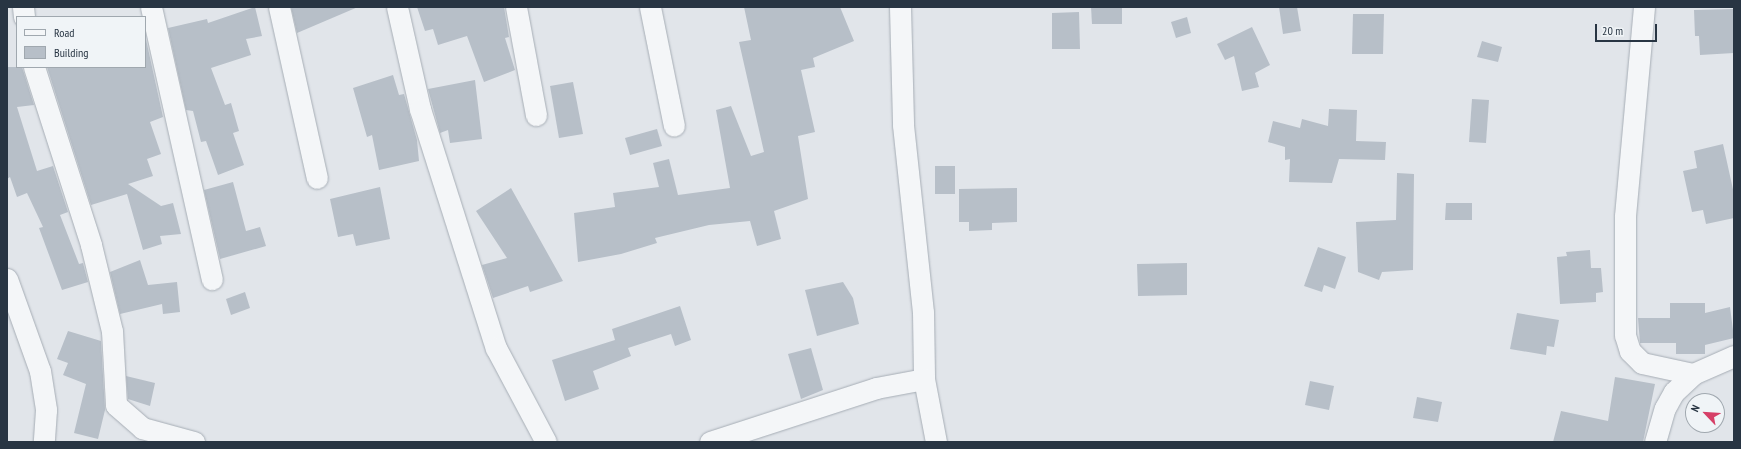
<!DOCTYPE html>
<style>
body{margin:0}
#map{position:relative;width:1741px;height:449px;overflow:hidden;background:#e1e5ea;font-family:"PT Sans Narrow",sans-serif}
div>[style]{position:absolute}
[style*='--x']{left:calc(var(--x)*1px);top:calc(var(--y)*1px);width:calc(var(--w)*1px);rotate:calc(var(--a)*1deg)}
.building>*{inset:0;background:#b7bfc8}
.roads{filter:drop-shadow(0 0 1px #a6adb5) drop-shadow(0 0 1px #a6adb5)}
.minor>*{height:21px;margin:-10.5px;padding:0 10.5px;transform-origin:10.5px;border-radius:10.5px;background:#f4f6f8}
span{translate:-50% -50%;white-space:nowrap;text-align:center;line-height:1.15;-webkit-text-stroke:3.5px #f0f4f7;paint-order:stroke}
.frame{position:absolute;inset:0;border:8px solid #283543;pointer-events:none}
.legend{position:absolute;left:16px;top:16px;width:130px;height:52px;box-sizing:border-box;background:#f0f4f7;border:1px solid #a0a8af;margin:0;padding:5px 7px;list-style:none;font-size:12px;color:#283543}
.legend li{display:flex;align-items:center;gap:8px;height:20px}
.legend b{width:20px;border:1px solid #a0a8af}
.north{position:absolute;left:1685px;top:393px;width:40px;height:40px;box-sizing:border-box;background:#f0f4f7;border:1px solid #a0a8af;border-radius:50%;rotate:295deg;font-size:11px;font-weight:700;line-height:16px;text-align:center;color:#283543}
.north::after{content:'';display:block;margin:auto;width:14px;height:18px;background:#d63f67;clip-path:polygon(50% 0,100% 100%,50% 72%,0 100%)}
.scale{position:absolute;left:1595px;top:24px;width:62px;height:18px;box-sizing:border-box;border:2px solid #283543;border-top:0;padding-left:5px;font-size:12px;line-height:14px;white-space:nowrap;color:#283543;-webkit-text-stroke:3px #f0f4f7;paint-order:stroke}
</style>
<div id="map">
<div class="building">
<div style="clip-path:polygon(255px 7px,262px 36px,246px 39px,251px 55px,211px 68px,225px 105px,231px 103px,239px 131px,233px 133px,244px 165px,218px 175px,206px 141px,201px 142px,193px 111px,186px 110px,168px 28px,207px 19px,208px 23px)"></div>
<div style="clip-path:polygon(291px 7px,358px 7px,297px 33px)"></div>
<div style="clip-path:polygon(417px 7px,504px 7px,509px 37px,505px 38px,515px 70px,484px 82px,467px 36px,438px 45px,433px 29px,425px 31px)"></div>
<div style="clip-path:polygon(744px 7px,840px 7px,854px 41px,813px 58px,815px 67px,801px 70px,815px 132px,798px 136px,808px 199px,774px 211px,781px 239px,757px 246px,750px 221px,709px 225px,655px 238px,657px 243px,621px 254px,578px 262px,574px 213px,615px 207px,613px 193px,659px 187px,653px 163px,669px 159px,678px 195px,730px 188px,716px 110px,731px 106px,751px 156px,764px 152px,739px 42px,751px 40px)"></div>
<div style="clip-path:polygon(1091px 7px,1122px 7px,1122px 24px,1092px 24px)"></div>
<div style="clip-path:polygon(1279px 7px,1297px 7px,1301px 31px,1283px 34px)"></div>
<div style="clip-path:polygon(1734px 9px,1734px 53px,1700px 55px,1699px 36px,1695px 36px,1694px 10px)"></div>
<div style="clip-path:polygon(1079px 12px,1080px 49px,1052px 49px,1052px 13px)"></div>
<div style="clip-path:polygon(1353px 14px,1384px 14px,1383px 54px,1352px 54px)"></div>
<div style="clip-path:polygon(1187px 17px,1191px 33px,1176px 38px,1171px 22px)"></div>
<div style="clip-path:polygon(1252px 27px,1270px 65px,1255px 73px,1259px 87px,1242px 91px,1234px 56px,1225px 60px,1217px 44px)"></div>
<div style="clip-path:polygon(145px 35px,163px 117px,150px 122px,161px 154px,147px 159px,153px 176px,128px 184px,161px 206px,173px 203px,181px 234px,160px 236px,162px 244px,143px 250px,127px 194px,91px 205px,47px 67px,145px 67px)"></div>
<div style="clip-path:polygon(1482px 41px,1502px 47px,1498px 62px,1477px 57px)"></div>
<div style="clip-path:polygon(7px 67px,22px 67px,34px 105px,17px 107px,37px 171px,53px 166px,68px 212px,60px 215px,79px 264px,83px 263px,88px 282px,62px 290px,39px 228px,43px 227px,27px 193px,17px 197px,10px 177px,7px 179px)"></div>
<div style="clip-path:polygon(393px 75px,399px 95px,404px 94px,417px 140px,419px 161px,379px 170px,372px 135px,367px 137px,353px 88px)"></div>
<div style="clip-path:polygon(475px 80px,482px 139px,450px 143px,448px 130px,440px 133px,428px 89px)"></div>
<div style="clip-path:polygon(573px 82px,583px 134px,559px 138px,550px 86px)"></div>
<div style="clip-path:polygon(1472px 99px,1489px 100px,1486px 143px,1469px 142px)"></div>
<div style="clip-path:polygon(1329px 109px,1357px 110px,1356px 141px,1386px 142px,1385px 160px,1339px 159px,1332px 183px,1289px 182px,1290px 159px,1285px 160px,1285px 147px,1268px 142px,1273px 121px,1300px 128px,1302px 119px,1328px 126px)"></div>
<div style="clip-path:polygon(657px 129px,662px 146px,630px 155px,625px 138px)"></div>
<div style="clip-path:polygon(1723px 144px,1734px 194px,1734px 218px,1706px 224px,1703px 210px,1692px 212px,1683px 171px,1697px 168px,1694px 151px)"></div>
<div style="clip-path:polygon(935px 166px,955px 166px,955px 194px,935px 194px)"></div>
<div style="clip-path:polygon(1397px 173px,1414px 174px,1413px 270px,1382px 272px,1379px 280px,1358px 272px,1356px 222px,1396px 220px)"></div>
<div style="clip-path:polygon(233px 182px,246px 231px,260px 227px,266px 246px,220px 259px,204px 190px)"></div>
<div style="clip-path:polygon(380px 187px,390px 239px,356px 246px,353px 234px,338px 237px,330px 199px)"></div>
<div style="clip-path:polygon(511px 188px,563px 281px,530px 292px,528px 286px,493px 298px,482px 265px,507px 258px,476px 211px)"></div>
<div style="clip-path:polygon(1017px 188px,1017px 222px,992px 223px,992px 230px,969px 231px,969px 222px,959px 222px,959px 189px)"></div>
<div style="clip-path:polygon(1446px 203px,1472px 203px,1472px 220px,1445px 220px)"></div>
<div style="clip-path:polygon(1318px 247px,1346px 257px,1335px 289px,1324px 285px,1322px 292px,1304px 286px)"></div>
<div style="clip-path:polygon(1590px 250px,1591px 268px,1601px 268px,1603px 292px,1596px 293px,1596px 302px,1560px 304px,1557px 257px,1567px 256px,1566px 252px)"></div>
<div style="clip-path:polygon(140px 260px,148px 285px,177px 282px,180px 312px,163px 314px,162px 304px,120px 314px,110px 272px)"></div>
<div style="clip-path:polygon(1187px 263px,1187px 295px,1138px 296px,1137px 264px)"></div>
<div style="clip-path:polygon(843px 282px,853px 298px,859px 324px,817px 336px,805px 290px)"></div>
<div style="clip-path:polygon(245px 292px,250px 308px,231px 315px,226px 299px)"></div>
<div style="clip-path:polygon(1670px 303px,1705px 303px,1705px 313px,1730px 307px,1734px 338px,1705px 345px,1705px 354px,1676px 354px,1676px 343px,1640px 343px,1638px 318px,1670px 318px)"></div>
<div style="clip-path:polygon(680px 306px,691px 340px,675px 346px,671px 334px,628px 348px,631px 356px,593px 371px,599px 389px,565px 401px,552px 360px,615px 340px,612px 329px)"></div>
<div style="clip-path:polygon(1517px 313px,1559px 320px,1554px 347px,1547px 346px,1546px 355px,1510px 349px)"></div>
<div style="clip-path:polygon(68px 331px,101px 341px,105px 410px,98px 439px,74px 433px,86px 384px,63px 375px,68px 363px,57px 359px)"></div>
<div style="clip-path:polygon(811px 348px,823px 390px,801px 399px,788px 354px)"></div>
<div style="clip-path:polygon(126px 376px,155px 383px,150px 406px,128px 399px)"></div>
<div style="clip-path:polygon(1615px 377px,1655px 384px,1643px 442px,1553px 442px,1561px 411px,1608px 421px)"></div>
<div style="clip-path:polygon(1310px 381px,1334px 386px,1329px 410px,1305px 405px)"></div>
<div style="clip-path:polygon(1417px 397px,1442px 402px,1438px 422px,1413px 418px)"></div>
</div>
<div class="roads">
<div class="minor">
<div style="--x:23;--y:7;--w:10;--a:84"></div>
<div style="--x:151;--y:7;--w:279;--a:77.4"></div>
<div style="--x:279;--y:7;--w:175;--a:77.5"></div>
<div style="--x:397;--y:7;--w:105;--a:77.3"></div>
<div style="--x:420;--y:109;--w:251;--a:72.4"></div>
<div style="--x:496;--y:348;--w:106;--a:62"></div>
<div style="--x:516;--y:7;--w:110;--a:79.5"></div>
<div style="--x:650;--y:7;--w:121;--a:78.6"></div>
<div style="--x:900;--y:7;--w:118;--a:88.5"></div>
<div style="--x:903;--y:125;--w:188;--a:83.9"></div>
<div style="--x:923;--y:312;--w:67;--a:89.1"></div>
<div style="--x:1644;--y:7;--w:210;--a:95.2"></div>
<div style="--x:1625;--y:216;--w:119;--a:90"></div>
<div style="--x:1625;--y:335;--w:17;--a:73"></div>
<div style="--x:1630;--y:351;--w:17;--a:45"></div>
<div style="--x:1642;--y:363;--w:52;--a:12.2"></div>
<div style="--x:34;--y:67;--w:187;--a:72.2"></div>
<div style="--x:91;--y:245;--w:89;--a:76.3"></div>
<div style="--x:112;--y:331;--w:74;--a:86.9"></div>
<div style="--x:116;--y:405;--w:35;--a:41"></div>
<div style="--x:142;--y:428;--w:54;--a:15.1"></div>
<div style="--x:7;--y:279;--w:98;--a:70.3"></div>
<div style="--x:40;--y:371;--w:39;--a:81"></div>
<div style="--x:46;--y:410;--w:32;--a:94"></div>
<div style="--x:710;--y:442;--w:175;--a:-18"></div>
<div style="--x:876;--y:388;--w:49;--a:-10.6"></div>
<div style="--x:924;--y:379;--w:64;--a:79.2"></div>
<div style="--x:1655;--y:442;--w:35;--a:-74"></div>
<div style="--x:1665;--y:408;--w:18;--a:-61"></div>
<div style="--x:1674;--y:392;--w:26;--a:-43"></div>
<div style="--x:1693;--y:374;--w:45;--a:-23.7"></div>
</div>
</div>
<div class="frame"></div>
<ul class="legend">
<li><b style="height:5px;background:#f4f6f8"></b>Road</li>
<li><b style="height:11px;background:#b7bfc8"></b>Building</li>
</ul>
<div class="north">N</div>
<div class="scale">20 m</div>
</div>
